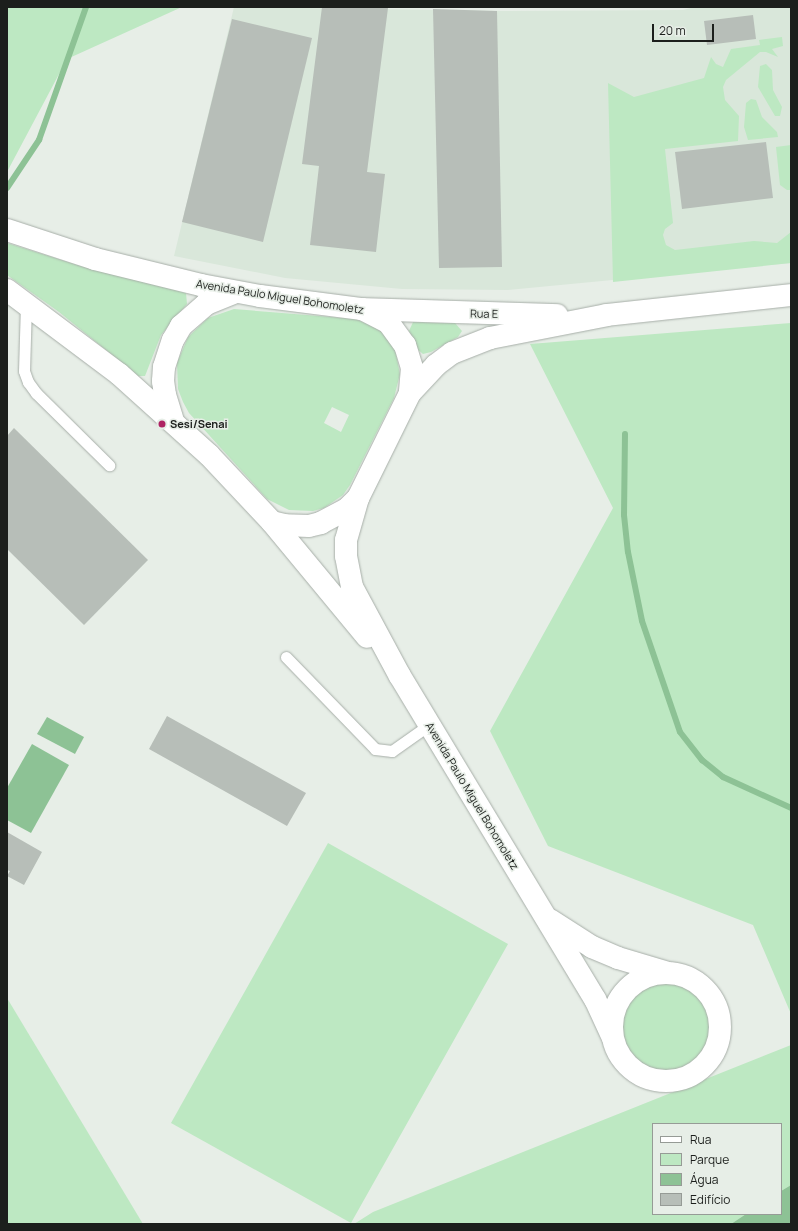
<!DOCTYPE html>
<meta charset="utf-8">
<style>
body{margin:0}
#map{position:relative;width:798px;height:1231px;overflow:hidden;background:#e7eee7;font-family:Manrope,sans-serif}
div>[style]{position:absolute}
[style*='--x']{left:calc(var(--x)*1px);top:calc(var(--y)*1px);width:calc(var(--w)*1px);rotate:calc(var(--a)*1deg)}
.built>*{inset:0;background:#d9e7da}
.green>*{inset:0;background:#bde8c2}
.round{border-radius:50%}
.water>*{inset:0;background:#8dc295}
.stream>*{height:6px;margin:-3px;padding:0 3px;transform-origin:3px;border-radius:3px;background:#8dc295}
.building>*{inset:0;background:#b7beb8}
.roads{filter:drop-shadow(0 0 1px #a7aea8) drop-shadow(0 0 1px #a7aea8)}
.service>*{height:11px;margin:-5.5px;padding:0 5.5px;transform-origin:5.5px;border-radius:5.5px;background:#fff}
.minor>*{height:22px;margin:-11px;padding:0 11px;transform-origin:11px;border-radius:11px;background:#fff}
.minor>.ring{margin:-11px;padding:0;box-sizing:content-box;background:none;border:22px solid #fff;border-radius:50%}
.tertiary>*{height:22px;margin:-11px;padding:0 11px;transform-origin:11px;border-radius:11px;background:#fff}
.dots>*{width:11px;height:11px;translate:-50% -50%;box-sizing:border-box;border:2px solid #e7eee7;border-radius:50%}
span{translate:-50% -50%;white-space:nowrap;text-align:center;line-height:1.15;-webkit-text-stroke:3px #e7eee7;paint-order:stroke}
.street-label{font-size:11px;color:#1c1f1c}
.poi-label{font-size:11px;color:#1c1f1c;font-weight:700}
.left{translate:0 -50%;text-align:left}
.frame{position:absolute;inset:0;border:8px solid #1c1f1c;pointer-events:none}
.legend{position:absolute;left:652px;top:1123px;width:130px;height:92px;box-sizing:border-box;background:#e7eee7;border:1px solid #969b96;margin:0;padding:5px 7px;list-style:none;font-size:12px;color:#1c1f1c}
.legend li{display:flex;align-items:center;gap:8px;height:20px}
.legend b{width:20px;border:1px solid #969b96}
.scale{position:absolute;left:652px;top:24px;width:62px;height:18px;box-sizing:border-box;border:2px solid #1c1f1c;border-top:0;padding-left:5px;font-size:12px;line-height:14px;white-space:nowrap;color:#1c1f1c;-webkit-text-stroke:3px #e7eee7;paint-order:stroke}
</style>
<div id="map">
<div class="built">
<div style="clip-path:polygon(234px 7px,502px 11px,683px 10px,695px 7px,791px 7px,791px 263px,508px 290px,402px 289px,285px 278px,174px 256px)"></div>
</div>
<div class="green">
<div style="clip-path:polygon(7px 7px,182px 7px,67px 59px,7px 172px)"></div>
<div style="clip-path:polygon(782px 37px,783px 46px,772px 49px,778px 57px,766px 52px,760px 52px,726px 80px,723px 87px,725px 100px,739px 116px,738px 141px,665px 149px,673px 223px,665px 229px,663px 235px,666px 245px,675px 250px,754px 241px,777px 243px,791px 232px,791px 263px,613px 282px,608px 83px,634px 97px,704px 78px,711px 57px,716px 64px,723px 67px,731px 49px,760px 45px,759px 40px)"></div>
<div style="clip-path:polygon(766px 64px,772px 70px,773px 90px,782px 107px,780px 116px,775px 116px,758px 87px,760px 66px)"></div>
<div style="clip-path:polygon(751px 99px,756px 100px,762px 117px,777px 132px,778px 137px,748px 140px,744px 127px,746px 103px)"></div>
<div style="clip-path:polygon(791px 145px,791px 190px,787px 190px,780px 185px,776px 147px)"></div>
<div style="clip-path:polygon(7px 243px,84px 267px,186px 293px,187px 304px,161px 335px,145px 376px,138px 376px,59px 312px,7px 275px)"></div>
<div style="clip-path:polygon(evenodd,234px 309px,356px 319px,379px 329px,395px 349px,400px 374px,394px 398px,350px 485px,343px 495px,324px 508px,313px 511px,289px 510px,267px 499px,189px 413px,183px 402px,178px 389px,177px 363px,188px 337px,208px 318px,234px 309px,332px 407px,349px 415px,341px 432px,324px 423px,332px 407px)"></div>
<div style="clip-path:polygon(413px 322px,455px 323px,462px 331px,458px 337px,431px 352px,423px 354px,417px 349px,409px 331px)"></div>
<div style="clip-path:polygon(791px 323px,791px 1014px,753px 925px,548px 846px,490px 731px,613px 508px,530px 344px)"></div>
<div style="clip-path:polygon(328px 843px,508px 944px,351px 1223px,171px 1123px)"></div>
<div class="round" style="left:618px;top:979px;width:96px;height:96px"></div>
<div style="clip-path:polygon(7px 998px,143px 1224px,7px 1224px)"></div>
<div style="clip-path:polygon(791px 1045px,791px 1185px,781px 1191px,781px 1124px,653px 1124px,653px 1214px,746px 1214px,731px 1224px,354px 1224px,373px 1212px)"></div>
</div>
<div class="water">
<div style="clip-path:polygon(47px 717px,84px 737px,75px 754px,37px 734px)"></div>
<div style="clip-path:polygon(32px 744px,69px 765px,31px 833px,7px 820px,7px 788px)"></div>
<div style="clip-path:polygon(791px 1185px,791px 1224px,731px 1224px,746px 1214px,781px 1214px,781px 1191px)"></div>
</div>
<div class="stream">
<div style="--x:7;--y:188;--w:58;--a:-56.3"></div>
<div style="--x:39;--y:140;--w:141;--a:-70.5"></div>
<div style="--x:625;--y:434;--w:81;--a:90.7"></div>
<div style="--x:624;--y:515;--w:37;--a:84"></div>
<div style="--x:628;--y:552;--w:70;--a:78.5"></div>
<div style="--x:642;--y:621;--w:117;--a:71.1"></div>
<div style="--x:680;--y:732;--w:36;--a:52"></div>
<div style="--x:702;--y:760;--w:27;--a:39"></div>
<div style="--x:723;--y:777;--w:75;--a:24.5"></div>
</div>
<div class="building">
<div style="clip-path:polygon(322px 7px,388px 8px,367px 172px,385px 174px,376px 252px,310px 245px,319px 166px,302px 164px)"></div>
<div style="clip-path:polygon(433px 9px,497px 11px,502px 267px,439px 268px)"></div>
<div style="clip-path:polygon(753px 15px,756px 39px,707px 45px,704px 21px)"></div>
<div style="clip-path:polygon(232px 19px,312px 38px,263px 242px,182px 222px)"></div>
<div style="clip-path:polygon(766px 142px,773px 198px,682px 209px,675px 152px)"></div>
<div style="clip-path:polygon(14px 428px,148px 560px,84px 625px,7px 549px,7px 436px)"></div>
<div style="clip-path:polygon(167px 716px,306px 793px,287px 826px,149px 749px)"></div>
<div style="clip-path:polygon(7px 832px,42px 852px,24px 885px,7px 876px,10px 871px,7px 870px)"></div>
</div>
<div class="roads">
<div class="service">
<div style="--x:26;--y:304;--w:67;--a:91.7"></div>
<div style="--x:24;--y:371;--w:12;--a:70"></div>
<div style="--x:28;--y:382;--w:14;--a:54"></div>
<div style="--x:36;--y:393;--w:103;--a:44.6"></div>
<div style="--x:286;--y:657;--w:128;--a:45.9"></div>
<div style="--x:375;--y:749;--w:17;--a:7"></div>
<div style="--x:392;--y:751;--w:45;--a:-35.1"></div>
</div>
<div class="minor">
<div style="--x:362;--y:309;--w:195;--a:1.8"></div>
<div style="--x:410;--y:393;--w:38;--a:-47"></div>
<div style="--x:436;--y:365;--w:20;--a:-37"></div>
<div style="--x:452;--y:353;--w:41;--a:-21.5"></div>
<div style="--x:490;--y:338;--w:119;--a:-11.1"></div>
<div style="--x:607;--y:315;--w:185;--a:-6.2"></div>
<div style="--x:358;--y:498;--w:44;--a:105.9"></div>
<div style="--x:346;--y:540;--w:16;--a:90"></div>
<div style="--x:346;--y:556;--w:32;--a:79"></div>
<div style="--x:352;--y:587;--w:101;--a:61.7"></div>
<div style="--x:400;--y:676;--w:377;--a:58.9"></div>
<div style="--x:595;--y:999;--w:41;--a:65.3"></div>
<div style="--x:272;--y:522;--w:149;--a:50.4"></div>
<div style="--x:550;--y:920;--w:50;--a:32.7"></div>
<div style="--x:592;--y:947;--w:28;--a:23"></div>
<div style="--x:618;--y:958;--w:49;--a:16.6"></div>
<div class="ring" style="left:612px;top:973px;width:86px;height:86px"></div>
</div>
<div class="tertiary">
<div style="--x:7;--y:230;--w:93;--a:18.2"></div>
<div style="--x:95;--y:259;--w:109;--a:13.8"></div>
<div style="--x:201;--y:285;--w:60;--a:10.6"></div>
<div style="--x:260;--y:296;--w:103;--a:7.3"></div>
<div style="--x:362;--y:309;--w:29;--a:27"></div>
<div style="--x:388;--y:322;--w:29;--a:54"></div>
<div style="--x:405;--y:345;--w:24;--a:73"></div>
<div style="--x:412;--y:368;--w:25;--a:95"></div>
<div style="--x:410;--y:393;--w:117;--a:116.3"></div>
<div style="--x:358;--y:498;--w:16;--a:135"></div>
<div style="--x:347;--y:509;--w:30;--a:152"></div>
<div style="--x:321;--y:523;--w:12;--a:166"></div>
<div style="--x:309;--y:526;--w:25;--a:-178"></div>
<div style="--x:284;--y:525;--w:12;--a:-166"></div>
<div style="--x:272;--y:522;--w:92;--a:-133.2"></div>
<div style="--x:209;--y:455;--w:121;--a:-138"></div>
<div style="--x:119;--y:374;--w:140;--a:-143.1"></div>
<div style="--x:173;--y:421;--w:27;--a:-107"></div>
<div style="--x:165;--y:395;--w:14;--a:-98"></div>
<div style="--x:163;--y:381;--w:14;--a:-86"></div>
<div style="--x:164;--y:367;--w:28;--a:-72"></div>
<div style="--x:173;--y:340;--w:16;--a:-60"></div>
<div style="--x:181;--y:326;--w:33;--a:-41"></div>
<div style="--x:206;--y:304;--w:32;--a:-22"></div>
</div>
</div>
<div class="dots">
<div style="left:162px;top:424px;background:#ae2363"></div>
</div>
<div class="street-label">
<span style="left:280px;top:297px;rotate:9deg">Avenida Paulo Miguel Bohomoletz</span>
<span style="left:484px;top:314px;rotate:1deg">Rua E</span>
<span style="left:472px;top:796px;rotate:59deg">Avenida Paulo Miguel Bohomoletz</span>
</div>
<div class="poi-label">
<span class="left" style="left:170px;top:424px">Sesi/Senai</span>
</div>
<div class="frame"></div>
<ul class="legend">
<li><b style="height:5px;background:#fff"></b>Rua</li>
<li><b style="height:11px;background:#bde8c2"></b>Parque</li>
<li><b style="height:11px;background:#8dc295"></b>Água</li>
<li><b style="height:11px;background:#b7beb8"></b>Edifício</li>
</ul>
<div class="scale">20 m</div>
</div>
